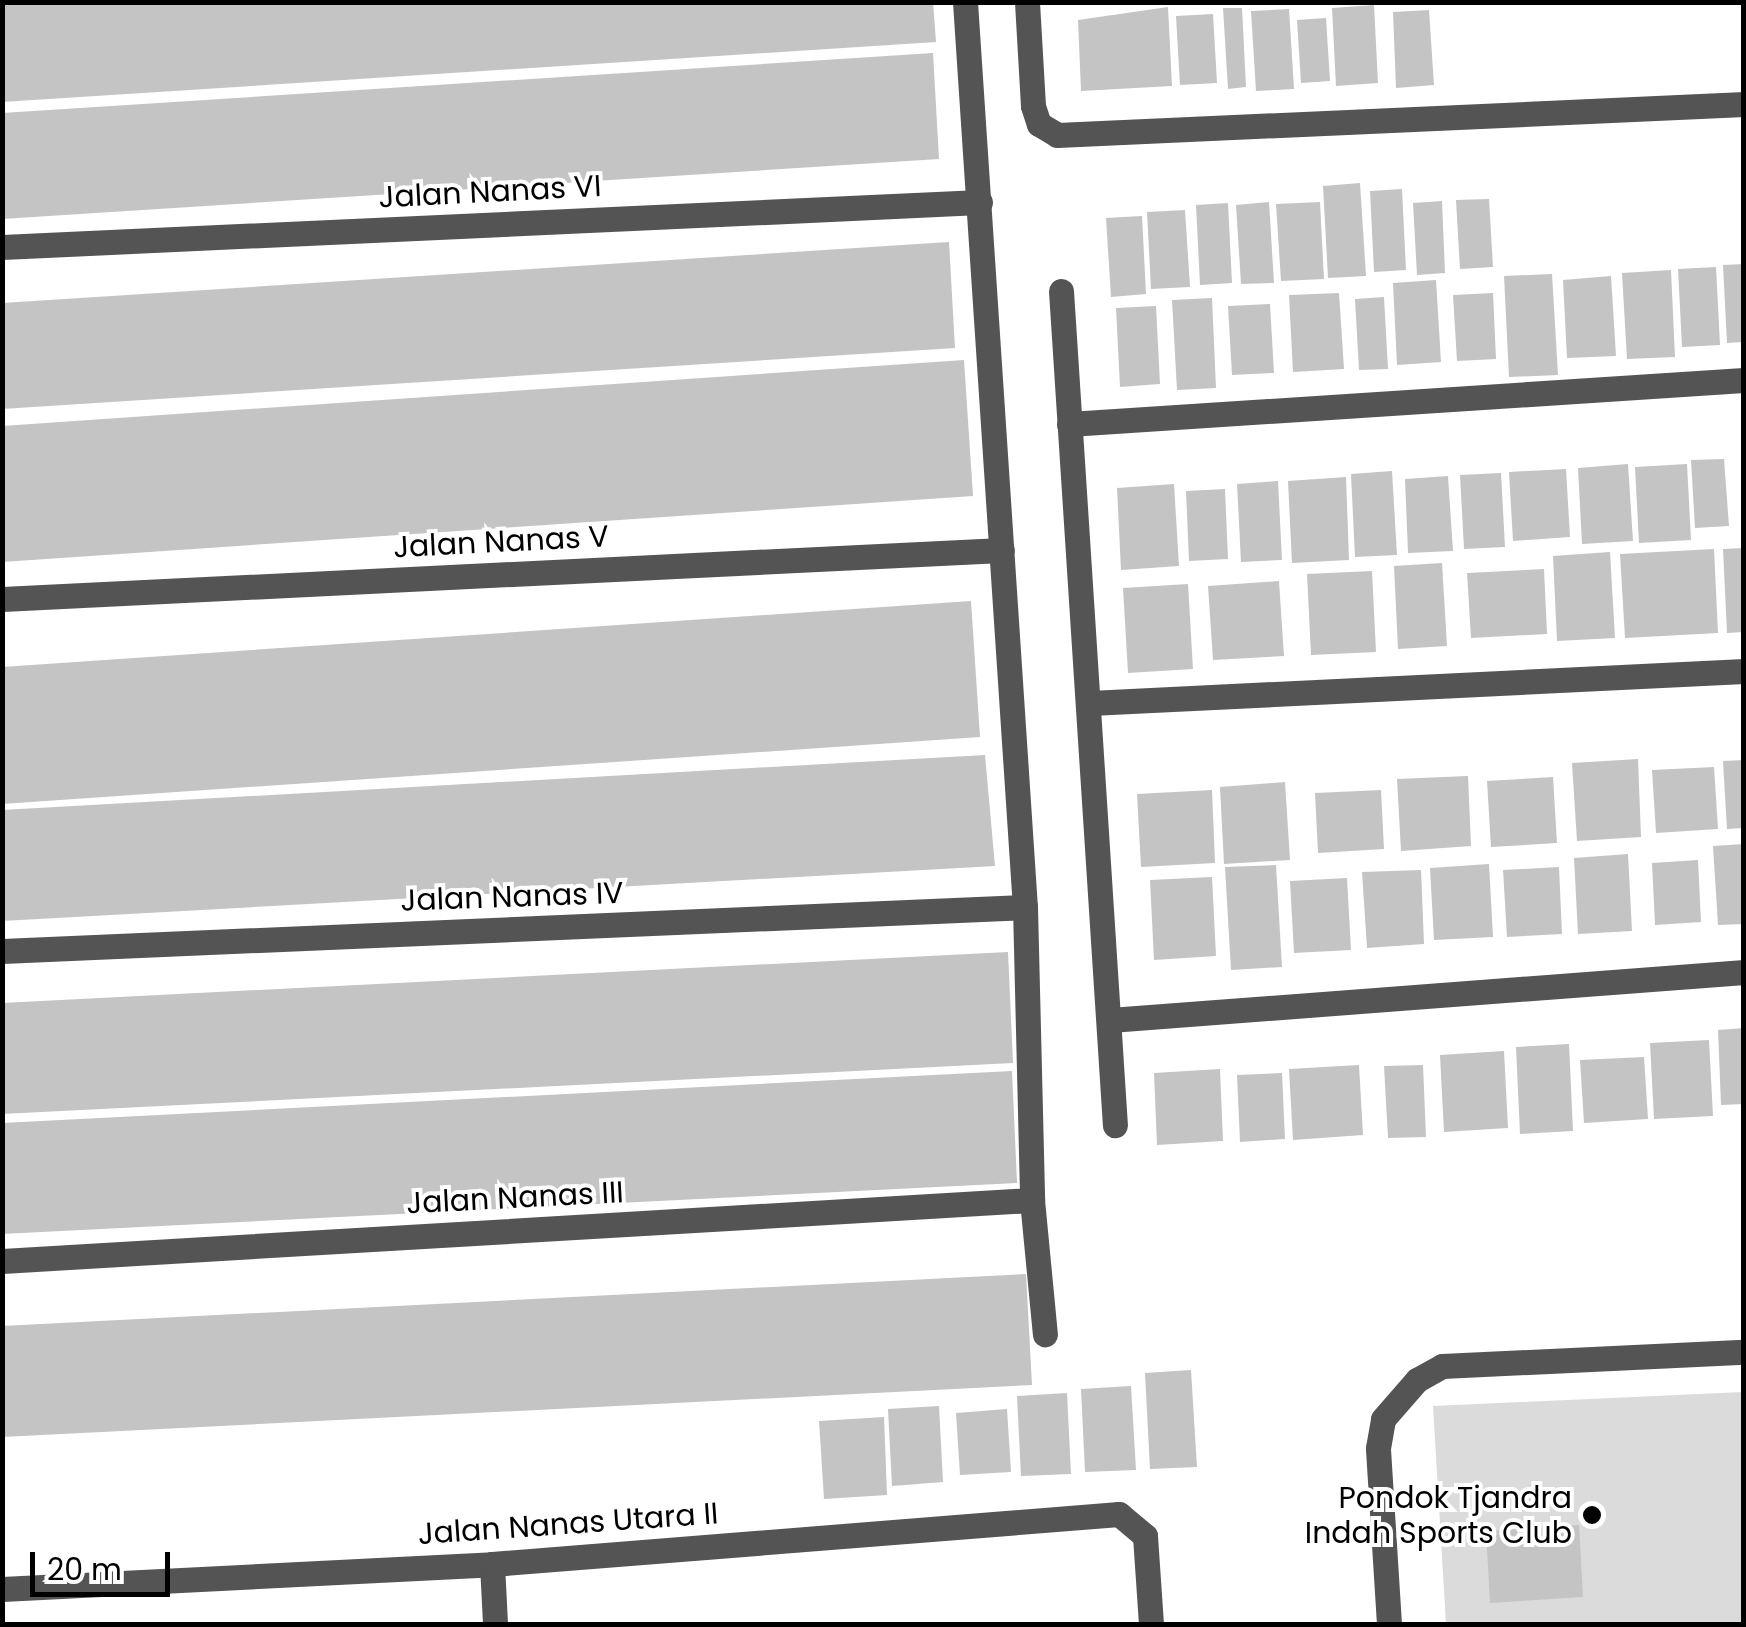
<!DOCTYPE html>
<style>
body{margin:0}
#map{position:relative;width:1746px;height:1627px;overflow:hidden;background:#fff;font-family:Poppins,sans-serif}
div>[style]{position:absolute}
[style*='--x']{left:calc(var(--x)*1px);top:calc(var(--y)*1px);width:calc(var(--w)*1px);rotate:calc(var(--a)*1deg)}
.green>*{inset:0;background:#dbdbdb}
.building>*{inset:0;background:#c4c4c4}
.minor>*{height:25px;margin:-12.5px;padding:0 12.5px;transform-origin:12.5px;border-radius:12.5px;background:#545454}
.dots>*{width:28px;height:28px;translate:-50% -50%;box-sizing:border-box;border:5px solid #fff;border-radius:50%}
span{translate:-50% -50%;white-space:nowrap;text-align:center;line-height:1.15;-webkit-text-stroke:8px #fff;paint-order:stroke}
.street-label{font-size:30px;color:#000}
.poi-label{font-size:30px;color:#000}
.right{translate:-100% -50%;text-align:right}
.frame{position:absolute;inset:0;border:5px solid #000;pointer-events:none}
.scale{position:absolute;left:30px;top:1552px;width:140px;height:45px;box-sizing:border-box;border:5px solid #000;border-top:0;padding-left:12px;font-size:30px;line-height:35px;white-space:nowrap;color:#000;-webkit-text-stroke:8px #fff;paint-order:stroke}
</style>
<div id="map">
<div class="green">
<div style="clip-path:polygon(1743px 1392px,1743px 1624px,1446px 1624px,1433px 1406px)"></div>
</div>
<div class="building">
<div style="clip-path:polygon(2px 2px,933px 2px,936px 42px,2px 102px)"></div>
<div style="clip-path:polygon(1374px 5px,1378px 83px,1336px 86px,1332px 8px)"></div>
<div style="clip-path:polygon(1168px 7px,1172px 86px,1081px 91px,1078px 20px)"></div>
<div style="clip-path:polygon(1223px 8px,1242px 8px,1246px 87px,1228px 89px)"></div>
<div style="clip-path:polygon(1289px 9px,1294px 89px,1256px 91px,1251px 11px)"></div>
<div style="clip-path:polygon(1429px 10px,1434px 85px,1396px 88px,1393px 12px)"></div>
<div style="clip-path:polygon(1213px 14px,1217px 83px,1180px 85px,1176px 16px)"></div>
<div style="clip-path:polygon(1326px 18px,1330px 81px,1301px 83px,1297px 20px)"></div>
<div style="clip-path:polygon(933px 53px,939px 159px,2px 219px,2px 113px)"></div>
<div style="clip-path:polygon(1360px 183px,1366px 276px,1328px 278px,1323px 186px)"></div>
<div style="clip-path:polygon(1402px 189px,1406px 270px,1374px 272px,1370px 191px)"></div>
<div style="clip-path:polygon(1489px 199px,1493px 267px,1460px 269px,1456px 200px)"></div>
<div style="clip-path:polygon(1442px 201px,1445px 273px,1417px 275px,1413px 203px)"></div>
<div style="clip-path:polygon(1269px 202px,1274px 283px,1241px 284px,1236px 205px)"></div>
<div style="clip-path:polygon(1320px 202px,1324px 279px,1281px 281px,1276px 204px)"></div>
<div style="clip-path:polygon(1228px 203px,1232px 283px,1200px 285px,1196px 205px)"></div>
<div style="clip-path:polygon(1185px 210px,1190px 287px,1151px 289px,1147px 212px)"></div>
<div style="clip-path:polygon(1142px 216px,1146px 294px,1111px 297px,1106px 218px)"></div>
<div style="clip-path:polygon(949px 242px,955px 348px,2px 409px,2px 303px)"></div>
<div style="clip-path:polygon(1744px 264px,1744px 342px,1727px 343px,1723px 265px)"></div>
<div style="clip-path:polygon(1716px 267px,1720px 345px,1682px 347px,1678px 269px)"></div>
<div style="clip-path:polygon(1671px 270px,1675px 357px,1627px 359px,1622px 273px)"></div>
<div style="clip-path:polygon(1552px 274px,1558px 375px,1509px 377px,1504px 276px)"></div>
<div style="clip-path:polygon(1611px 276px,1616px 356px,1567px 358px,1563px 280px)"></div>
<div style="clip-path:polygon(1436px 280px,1441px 362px,1397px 365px,1393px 283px)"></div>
<div style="clip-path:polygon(1339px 293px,1344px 369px,1293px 372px,1289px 295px)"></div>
<div style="clip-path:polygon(1493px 293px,1496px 359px,1457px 361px,1453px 295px)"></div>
<div style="clip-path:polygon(1384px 297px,1388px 369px,1359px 370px,1355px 299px)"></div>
<div style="clip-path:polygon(1212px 298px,1216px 388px,1177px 390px,1172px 300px)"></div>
<div style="clip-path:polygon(1270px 304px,1274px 373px,1232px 375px,1228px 306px)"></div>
<div style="clip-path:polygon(1156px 306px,1160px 384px,1120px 387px,1116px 308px)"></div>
<div style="clip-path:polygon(964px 360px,973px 496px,2px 562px,2px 426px)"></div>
<div style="clip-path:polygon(1724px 459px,1729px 526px,1695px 528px,1691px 460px)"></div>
<div style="clip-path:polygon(1628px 464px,1633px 541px,1582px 544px,1578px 468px)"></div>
<div style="clip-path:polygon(1687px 464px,1691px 540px,1639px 543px,1635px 467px)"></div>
<div style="clip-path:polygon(1566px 469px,1570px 537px,1513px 541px,1509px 472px)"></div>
<div style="clip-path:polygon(1392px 471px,1397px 555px,1355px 557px,1351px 474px)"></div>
<div style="clip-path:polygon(1501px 473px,1505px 547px,1464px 549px,1460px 475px)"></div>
<div style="clip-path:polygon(1448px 476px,1453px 551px,1408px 553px,1405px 479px)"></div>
<div style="clip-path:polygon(1346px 477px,1349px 560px,1292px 563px,1288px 481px)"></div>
<div style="clip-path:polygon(1278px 481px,1282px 560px,1241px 562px,1237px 484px)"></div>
<div style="clip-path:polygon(1174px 484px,1179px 566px,1121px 570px,1117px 488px)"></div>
<div style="clip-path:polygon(1225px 489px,1228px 559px,1189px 561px,1186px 491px)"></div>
<div style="clip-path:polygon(1744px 548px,1744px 632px,1727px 633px,1723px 549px)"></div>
<div style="clip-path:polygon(1714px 549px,1718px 633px,1625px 638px,1620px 554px)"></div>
<div style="clip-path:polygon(1610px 552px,1615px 638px,1557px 641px,1553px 556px)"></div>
<div style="clip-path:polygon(1442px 563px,1447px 646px,1398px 649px,1394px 566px)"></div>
<div style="clip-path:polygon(1544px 569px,1547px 634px,1471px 638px,1467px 573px)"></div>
<div style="clip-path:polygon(1372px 571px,1376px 652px,1311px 655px,1307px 574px)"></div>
<div style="clip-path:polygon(1279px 581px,1284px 656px,1213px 660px,1208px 586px)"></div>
<div style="clip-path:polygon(1188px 584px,1193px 669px,1128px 673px,1123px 588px)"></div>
<div style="clip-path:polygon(971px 601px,980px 737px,2px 804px,2px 667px)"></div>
<div style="clip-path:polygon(985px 755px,995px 866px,2px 921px,2px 810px)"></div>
<div style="clip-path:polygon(1638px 759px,1641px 837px,1577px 841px,1572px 763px)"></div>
<div style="clip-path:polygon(1744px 760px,1744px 828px,1727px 829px,1723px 761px)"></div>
<div style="clip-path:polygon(1714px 767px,1718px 829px,1656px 833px,1652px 770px)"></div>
<div style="clip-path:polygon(1468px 776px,1471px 846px,1401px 851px,1397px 779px)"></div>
<div style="clip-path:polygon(1553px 777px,1557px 843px,1491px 847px,1487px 781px)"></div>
<div style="clip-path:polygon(1285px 782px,1290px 860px,1224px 864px,1220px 787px)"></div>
<div style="clip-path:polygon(1212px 790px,1215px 863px,1141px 867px,1137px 794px)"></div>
<div style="clip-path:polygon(1381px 790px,1384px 849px,1318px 853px,1315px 793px)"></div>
<div style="clip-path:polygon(1744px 844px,1744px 924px,1718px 925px,1713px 846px)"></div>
<div style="clip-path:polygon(1628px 854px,1632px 931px,1578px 934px,1574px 858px)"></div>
<div style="clip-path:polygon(1698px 860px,1701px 922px,1655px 925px,1652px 863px)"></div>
<div style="clip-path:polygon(1489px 864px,1493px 937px,1434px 940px,1430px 868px)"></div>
<div style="clip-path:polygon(1276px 865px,1282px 967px,1231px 970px,1225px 867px)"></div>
<div style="clip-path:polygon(1559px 867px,1562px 934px,1507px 937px,1503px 870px)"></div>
<div style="clip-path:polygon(1421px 870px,1424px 944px,1367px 948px,1362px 872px)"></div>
<div style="clip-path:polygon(1212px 877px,1216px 956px,1154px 960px,1150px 880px)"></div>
<div style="clip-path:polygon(1347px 878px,1351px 950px,1294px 953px,1290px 881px)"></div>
<div style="clip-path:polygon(1008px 952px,1013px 1063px,2px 1114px,2px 1003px)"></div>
<div style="clip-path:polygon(1744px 1028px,1744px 1104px,1721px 1105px,1718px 1030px)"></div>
<div style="clip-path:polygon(1709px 1040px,1713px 1116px,1654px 1119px,1650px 1043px)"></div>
<div style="clip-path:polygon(1569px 1044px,1573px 1131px,1520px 1134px,1516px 1047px)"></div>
<div style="clip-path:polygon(1504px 1051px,1508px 1128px,1444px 1132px,1440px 1055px)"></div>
<div style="clip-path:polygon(1644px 1057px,1648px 1119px,1584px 1123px,1580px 1060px)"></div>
<div style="clip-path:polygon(1359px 1065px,1363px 1135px,1293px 1140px,1289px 1069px)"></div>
<div style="clip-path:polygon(1423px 1065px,1426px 1137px,1388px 1138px,1384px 1066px)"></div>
<div style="clip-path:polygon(1220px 1069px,1223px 1141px,1157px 1145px,1154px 1073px)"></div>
<div style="clip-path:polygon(1012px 1071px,1017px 1183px,2px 1234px,2px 1123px)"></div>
<div style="clip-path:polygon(1282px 1073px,1285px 1139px,1240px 1142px,1237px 1075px)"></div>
<div style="clip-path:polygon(1026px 1274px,1032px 1385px,2px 1437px,2px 1326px)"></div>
<div style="clip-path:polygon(1191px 1370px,1197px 1467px,1150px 1469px,1145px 1373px)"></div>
<div style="clip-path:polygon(1131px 1386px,1136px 1470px,1085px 1472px,1081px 1389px)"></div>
<div style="clip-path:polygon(1067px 1393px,1071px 1474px,1021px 1476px,1017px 1396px)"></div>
<div style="clip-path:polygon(939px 1406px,943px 1482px,892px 1486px,888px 1409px)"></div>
<div style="clip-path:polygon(1007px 1409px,1011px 1472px,960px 1475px,956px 1413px)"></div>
<div style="clip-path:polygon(884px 1417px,887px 1495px,824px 1499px,819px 1421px)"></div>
<div style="clip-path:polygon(1579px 1525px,1583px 1597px,1490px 1603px,1486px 1531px)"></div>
</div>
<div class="minor">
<div style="--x:965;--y:2;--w:907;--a:86.21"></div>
<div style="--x:1025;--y:907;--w:293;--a:88.6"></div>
<div style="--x:1032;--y:1200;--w:135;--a:84.5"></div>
<div style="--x:1027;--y:2;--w:104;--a:86.7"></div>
<div style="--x:1033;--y:106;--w:19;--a:72"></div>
<div style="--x:1039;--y:124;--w:21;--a:31"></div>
<div style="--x:1057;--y:135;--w:688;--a:-2.58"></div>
<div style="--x:2;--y:247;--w:979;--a:-2.63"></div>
<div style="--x:1061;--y:291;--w:836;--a:86.3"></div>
<div style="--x:1069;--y:424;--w:676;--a:-3.73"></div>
<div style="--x:2;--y:599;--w:1001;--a:-2.81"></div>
<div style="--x:1090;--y:703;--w:655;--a:-2.8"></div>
<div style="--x:2;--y:951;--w:1024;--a:-2.46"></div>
<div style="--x:1110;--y:1020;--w:636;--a:-4.33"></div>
<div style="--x:2;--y:1261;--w:1032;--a:-3.39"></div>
<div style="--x:492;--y:1564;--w:60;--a:87.1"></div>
<div style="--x:2;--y:1589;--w:491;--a:-2.9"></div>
<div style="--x:492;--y:1564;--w:629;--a:-4.56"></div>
<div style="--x:1119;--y:1514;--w:34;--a:40"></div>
<div style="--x:1145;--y:1536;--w:88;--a:86.1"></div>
<div style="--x:1389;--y:1624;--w:176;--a:-93.6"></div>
<div style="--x:1378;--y:1448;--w:29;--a:-80"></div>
<div style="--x:1383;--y:1419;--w:52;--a:-48.9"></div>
<div style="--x:1417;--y:1380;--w:29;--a:-29"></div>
<div style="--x:1442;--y:1366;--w:302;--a:-2.7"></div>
</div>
<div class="dots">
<div style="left:1592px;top:1515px;background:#000"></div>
</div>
<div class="street-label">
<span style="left:490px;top:192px;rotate:-3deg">Jalan Nanas VI</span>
<span style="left:501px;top:542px;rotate:-3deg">Jalan Nanas V</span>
<span style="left:512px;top:897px;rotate:-2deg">Jalan Nanas IV</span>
<span style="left:515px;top:1198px;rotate:-3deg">Jalan Nanas III</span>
<span style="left:568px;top:1524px;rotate:-4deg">Jalan Nanas Utara II</span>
</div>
<div class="poi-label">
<span class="right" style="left:1572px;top:1515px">Pondok Tjandra<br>Indah Sports Club</span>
</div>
<div class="frame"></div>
<div class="scale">20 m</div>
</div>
